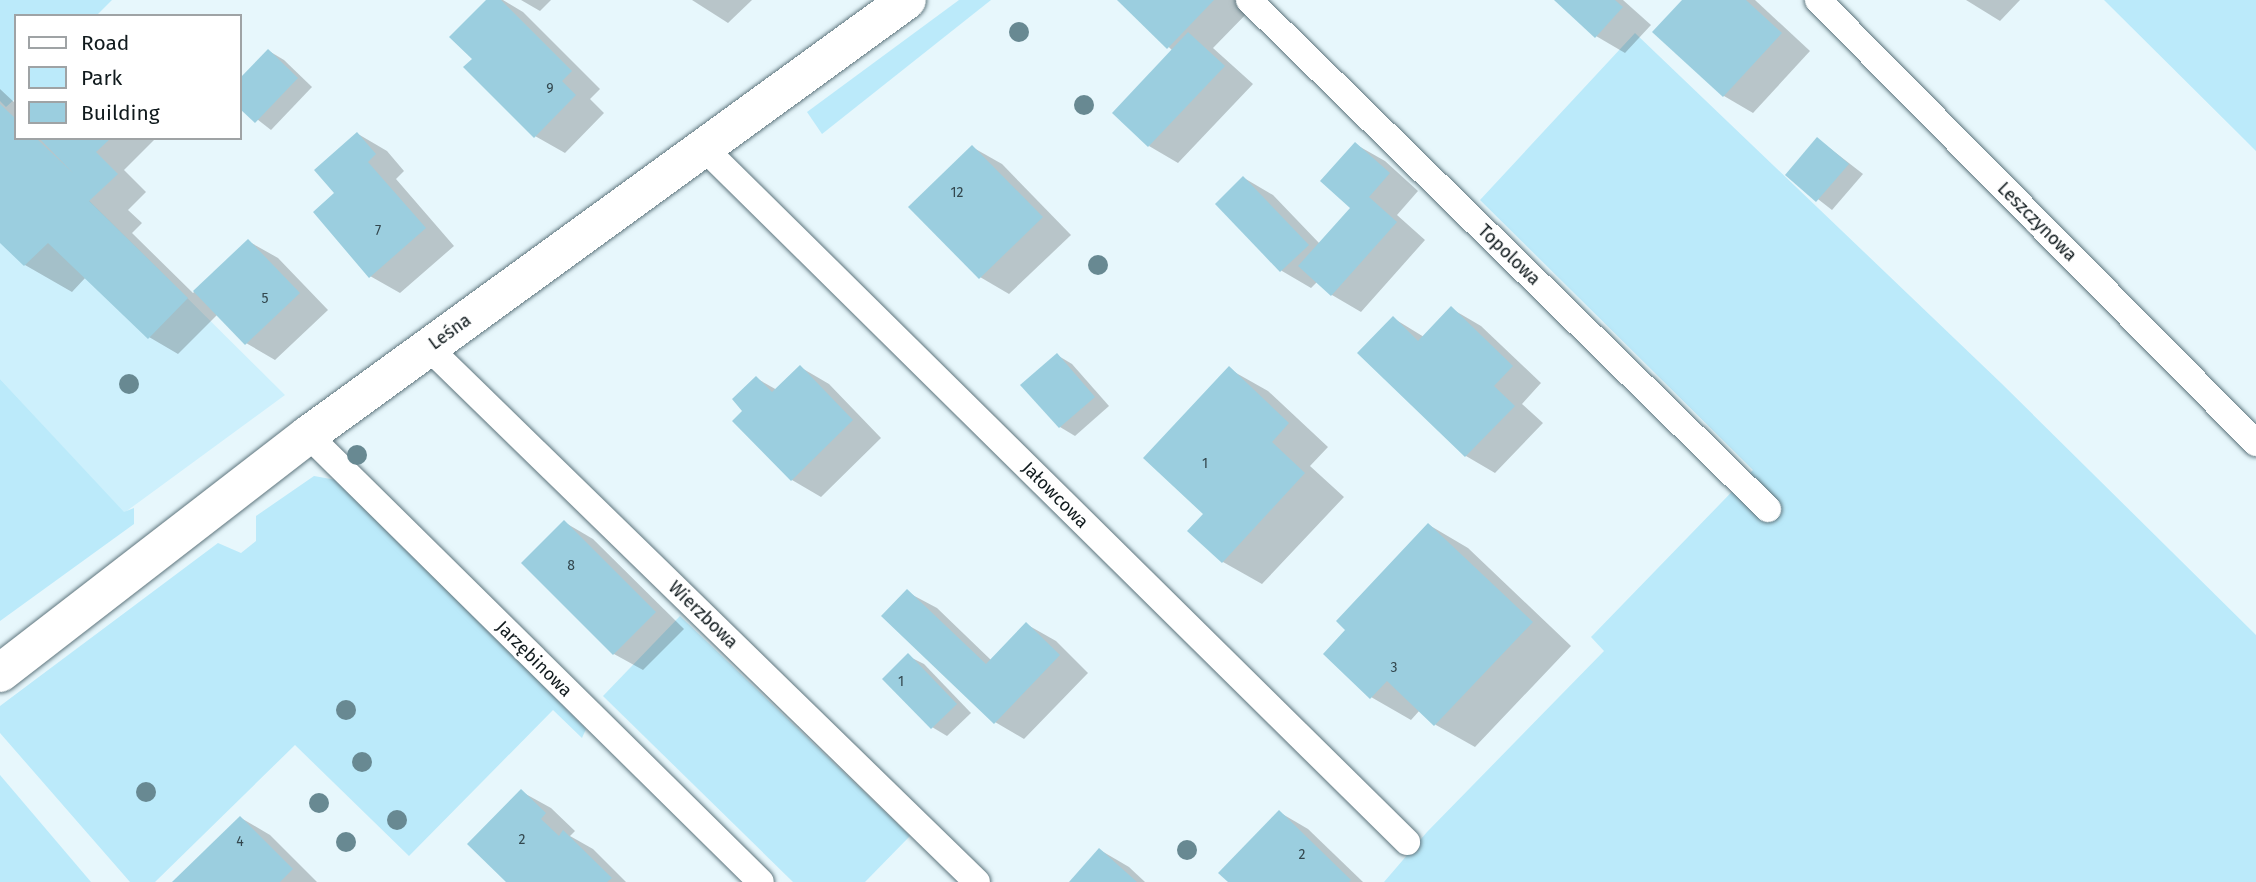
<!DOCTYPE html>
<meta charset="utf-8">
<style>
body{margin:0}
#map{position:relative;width:2256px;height:882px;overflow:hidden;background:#e7f7fc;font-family:"Fira Sans",sans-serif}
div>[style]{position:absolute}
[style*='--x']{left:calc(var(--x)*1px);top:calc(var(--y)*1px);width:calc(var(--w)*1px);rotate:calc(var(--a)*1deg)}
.built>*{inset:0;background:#cdf0fc}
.green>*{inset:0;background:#bbeafa}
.shadow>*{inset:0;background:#0003}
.building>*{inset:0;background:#9bcedf}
.roads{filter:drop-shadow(0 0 2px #5e757d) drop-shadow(0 0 2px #5e757d)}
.service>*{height:26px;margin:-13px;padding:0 13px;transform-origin:13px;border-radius:13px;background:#fff}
.tertiary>*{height:38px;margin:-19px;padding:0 19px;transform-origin:19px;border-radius:19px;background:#fff}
.trees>*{width:20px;height:20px;margin:-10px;border-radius:50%;background:#688992}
span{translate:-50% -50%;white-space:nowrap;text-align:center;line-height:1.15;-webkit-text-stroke:6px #fff;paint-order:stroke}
.number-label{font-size:14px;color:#33474e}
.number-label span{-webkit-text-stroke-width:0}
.street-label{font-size:18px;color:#101a1d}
.legend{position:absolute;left:14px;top:14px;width:228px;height:126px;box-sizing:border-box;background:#fff;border:2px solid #9fa3a5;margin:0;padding:9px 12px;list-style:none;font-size:21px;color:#101a1d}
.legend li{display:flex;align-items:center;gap:14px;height:35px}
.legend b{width:35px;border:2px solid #9fa3a5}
</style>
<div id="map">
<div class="built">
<div style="clip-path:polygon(0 112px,16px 138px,26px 138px,285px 395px,124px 513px,0 379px)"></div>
</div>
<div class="green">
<div style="clip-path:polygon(0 0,112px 0,96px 16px,16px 16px,16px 98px,6px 107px,0 101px)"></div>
<div style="clip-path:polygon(959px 0,991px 0,822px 134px,807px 112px)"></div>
<div style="clip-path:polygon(2104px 0,2256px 0,2256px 151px,2245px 140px)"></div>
<div style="clip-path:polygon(1635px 33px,2001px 383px,2256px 635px,2256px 882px,1384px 882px,1427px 832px,1604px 651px,1591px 637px,1753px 470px,1480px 200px)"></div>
<div style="clip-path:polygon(0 379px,124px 512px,134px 508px,134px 524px,0 621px)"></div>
<div style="clip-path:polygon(314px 476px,342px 481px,586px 729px,582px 738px,553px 710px,409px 856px,295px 745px,155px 882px,130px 882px,0 733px,0 706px,218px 543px,241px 553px,256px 541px,256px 516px)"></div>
<div style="clip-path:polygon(680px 616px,910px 836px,865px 882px,793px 882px,603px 696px)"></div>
<div style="clip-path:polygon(0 775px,91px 882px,0 882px)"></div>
</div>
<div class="shadow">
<div style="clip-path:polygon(488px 0,503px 0,523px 12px,600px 89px,590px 99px,604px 113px,565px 153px,535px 136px,474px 59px)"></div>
<div style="clip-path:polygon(521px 0,551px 0,540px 11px)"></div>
<div style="clip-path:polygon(692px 0,752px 0,728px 23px)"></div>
<div style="clip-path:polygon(1119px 0,1245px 0,1253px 7px,1213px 48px,1253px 84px,1178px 163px,1149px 146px,1173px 51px)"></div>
<div style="clip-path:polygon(1556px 0,1623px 0,1651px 25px,1625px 53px,1596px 36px)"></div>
<div style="clip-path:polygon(1684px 0,1755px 0,1810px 51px,1753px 113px,1724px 96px)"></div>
<div style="clip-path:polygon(1966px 0,2020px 0,2000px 21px)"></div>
<div style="clip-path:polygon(269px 51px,284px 60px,312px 87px,271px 130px,240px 106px,240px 81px)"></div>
<div style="clip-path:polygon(0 89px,16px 104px,16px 138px,156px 138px,124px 170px,146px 192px,128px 210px,142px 223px,132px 233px,193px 293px,248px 241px,278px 258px,328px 310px,275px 360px,246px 343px,218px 314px,178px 354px,149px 337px,86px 277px,72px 292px,25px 265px,0 241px)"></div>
<div style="clip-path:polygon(358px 134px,387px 151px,404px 171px,396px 179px,454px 246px,400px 293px,370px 276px,337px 193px)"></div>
<div style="clip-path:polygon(1818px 139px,1863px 174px,1832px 210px,1787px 175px)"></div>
<div style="clip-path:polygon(1355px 144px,1385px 161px,1418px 191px,1397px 215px,1425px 240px,1361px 312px,1332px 295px,1317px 282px,1311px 288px,1282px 271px,1217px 204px,1244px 178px,1273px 195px,1320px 244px,1352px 208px)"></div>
<div style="clip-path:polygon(972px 147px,1002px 164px,1071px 235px,1009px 294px,980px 277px)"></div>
<div style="clip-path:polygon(1452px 309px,1481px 326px,1541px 383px,1522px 404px,1543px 423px,1495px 473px,1466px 456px,1393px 318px,1424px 337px)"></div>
<div style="clip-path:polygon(1057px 355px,1072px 364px,1109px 406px,1075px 436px,1060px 427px,1023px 385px)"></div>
<div style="clip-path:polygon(800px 367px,829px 384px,881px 438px,821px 497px,792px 480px,735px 421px,745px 411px,756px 378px,777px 390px)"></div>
<div style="clip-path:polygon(1229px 369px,1268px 391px,1328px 447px,1310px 466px,1344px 497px,1262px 584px,1223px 562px,1205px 514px)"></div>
<div style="clip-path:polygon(564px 522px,593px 539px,684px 629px,643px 670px,614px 654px)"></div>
<div style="clip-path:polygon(1429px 525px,1468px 548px,1571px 646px,1475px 747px,1436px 725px,1420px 710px,1411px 720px,1371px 697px,1348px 630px)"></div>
<div style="clip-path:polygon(907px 592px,937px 608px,992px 661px,1026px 624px,1056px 641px,1088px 673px,1024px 739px,995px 722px)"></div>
<div style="clip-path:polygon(908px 656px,924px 664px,971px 713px,947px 736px,932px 727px)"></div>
<div style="clip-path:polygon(522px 792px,551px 808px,575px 831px,570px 836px,593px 849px,626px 882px,508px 882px)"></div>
<div style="clip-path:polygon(1279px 812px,1308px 829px,1363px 882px,1230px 882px)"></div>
<div style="clip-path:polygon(241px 818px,270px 835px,317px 882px,174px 882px)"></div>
<div style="clip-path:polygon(1100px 850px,1129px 867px,1145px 882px,1071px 882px)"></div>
</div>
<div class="building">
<div style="clip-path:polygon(486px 0,501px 0,572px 71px,562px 81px,576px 95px,534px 138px,463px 67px,472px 59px,449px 37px)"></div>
<div style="clip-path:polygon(1117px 0,1214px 0,1167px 49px)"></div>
<div style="clip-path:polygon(1554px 0,1615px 0,1623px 7px,1595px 38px)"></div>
<div style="clip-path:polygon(1682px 0,1746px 0,1782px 33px,1723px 97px,1652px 32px)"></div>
<div style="clip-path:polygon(1188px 32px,1225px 66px,1148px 147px,1112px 113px)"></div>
<div style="clip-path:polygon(268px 49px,298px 78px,255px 123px,240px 109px,240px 78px)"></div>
<div style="clip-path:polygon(0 104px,16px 119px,16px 138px,36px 138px,73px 173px,39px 138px,111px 138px,96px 152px,118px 174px,89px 201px,188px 298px,148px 339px,48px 243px,24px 266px,0 243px)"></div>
<div style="clip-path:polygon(357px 132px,376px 154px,368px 162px,426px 228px,369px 278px,313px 212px,334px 193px,314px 170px)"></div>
<div style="clip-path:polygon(1817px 137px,1849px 164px,1816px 202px,1785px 175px)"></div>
<div style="clip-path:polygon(1355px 142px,1390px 173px,1369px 197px,1397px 222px,1331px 296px,1298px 266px,1350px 208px,1320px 181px)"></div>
<div style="clip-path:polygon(972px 145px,1043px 217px,979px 279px,908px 207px)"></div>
<div style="clip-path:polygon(1243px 176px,1309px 245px,1280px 272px,1215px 204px)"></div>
<div style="clip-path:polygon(248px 239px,300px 293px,245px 345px,193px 291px)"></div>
<div style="clip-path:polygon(1451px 306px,1513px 366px,1494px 386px,1515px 406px,1465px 457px,1357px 353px,1393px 316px,1418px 341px)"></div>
<div style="clip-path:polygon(1057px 353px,1095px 397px,1059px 428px,1020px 385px)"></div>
<div style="clip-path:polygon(800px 365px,853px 420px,791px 481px,732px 421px,742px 411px,732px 399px,756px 376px,772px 392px)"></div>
<div style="clip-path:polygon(1229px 366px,1289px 423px,1272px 442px,1305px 473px,1222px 563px,1187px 531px,1203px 514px,1143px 458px)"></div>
<div style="clip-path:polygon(564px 520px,656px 612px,613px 655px,521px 563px)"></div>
<div style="clip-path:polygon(1428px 523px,1533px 622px,1434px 726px,1387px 681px,1370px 699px,1323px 654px,1345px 630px,1336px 621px)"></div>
<div style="clip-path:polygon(907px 589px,986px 664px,1026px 622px,1060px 655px,994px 724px,881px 616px)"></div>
<div style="clip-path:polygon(908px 653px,957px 704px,931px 729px,882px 679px)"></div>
<div style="clip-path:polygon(521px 789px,546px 813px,541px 819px,559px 836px,563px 830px,612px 878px,607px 882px,506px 882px,467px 844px)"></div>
<div style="clip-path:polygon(1279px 810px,1351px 880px,1349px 882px,1228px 882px,1218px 873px)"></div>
<div style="clip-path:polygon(240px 816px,293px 869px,280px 882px,172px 882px)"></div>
<div style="clip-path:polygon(1099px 848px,1137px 882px,1069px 882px)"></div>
</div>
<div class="roads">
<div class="service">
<div style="--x:1249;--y:0;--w:727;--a:44.44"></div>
<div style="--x:1818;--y:0;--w:623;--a:45.33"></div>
<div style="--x:704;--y:148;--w:988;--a:44.63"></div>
<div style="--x:429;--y:348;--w:765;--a:44.26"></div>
<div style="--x:308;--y:435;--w:636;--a:44.62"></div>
</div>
<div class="tertiary">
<div style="--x:0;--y:673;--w:389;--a:-37.7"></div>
<div style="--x:308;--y:435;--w:740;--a:-35.99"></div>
</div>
</div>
<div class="trees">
<div style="left:1019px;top:32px"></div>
<div style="left:1084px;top:105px"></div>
<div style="left:1098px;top:265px"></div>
<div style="left:129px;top:384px"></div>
<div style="left:357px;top:455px"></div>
<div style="left:346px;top:710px"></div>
<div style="left:362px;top:762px"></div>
<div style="left:146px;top:792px"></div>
<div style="left:319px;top:803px"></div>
<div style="left:397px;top:820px"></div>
<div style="left:346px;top:842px"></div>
<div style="left:1187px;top:850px"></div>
</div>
<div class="number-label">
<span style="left:550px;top:89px">9</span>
<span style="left:957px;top:193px">12</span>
<span style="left:378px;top:231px">7</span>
<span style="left:265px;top:299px">5</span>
<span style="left:1205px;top:464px">1</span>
<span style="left:571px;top:566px">8</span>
<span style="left:1394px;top:668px">3</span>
<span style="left:901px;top:682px">1</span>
<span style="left:522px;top:840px">2</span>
<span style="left:240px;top:842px">4</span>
<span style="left:1302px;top:855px">2</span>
</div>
<div class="street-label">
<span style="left:2037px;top:222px;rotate:45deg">Leszczynowa</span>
<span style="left:1509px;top:255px;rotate:44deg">Topolowa</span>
<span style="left:450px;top:332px;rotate:-36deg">Leśna</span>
<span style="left:1055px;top:495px;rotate:45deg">Jałowcowa</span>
<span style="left:703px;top:615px;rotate:44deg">Wierzbowa</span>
<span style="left:534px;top:659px;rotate:45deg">Jarzębinowa</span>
</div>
<ul class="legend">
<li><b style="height:9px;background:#fff"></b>Road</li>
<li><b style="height:19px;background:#bbeafa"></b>Park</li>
<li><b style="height:19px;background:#9bcedf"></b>Building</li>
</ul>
</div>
